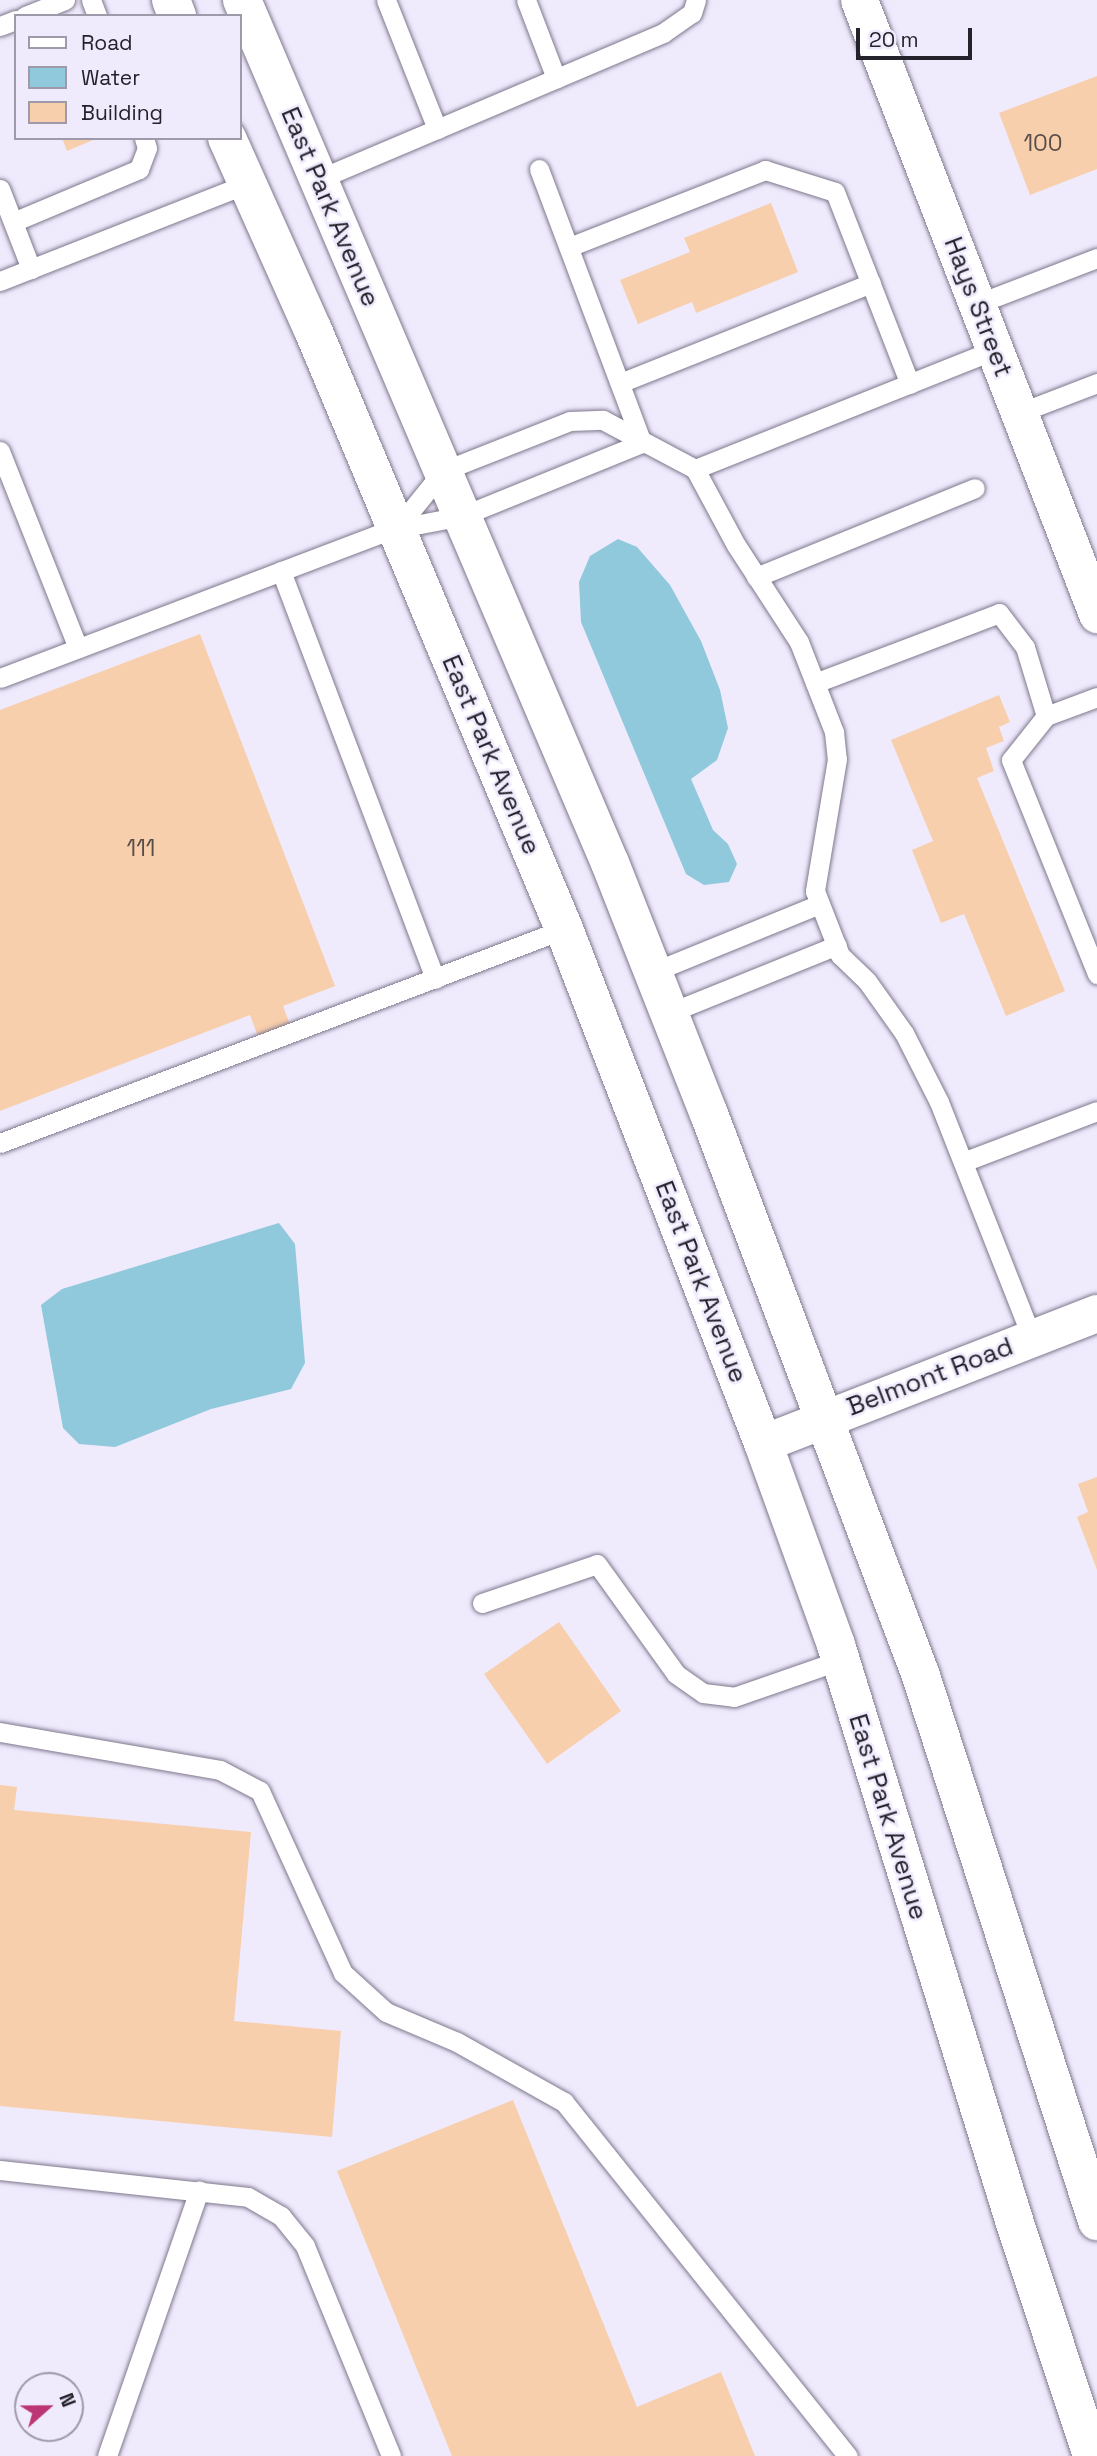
<!DOCTYPE html>
<style>
body{margin:0}
#map{position:relative;width:1097px;height:2456px;overflow:hidden;background:#f0eafd;font-family:"Space Grotesk",sans-serif}
div>[style]{position:absolute}
[style*='--x']{left:calc(var(--x)*1px);top:calc(var(--y)*1px);width:calc(var(--w)*1px);rotate:calc(var(--a)*1deg)}
.water>*{inset:0;background:#90c8dc}
.building>*{inset:0;background:#f8cfac}
.roads{filter:drop-shadow(0 0 2px #7f788d) drop-shadow(0 0 2px #7f788d)}
.service>*{height:19px;margin:-9.5px;padding:0 9.5px;transform-origin:9.5px;border-radius:9.5px;background:#fff}
.minor>*{height:37px;margin:-18.5px;padding:0 18.5px;transform-origin:18.5px;border-radius:18.5px;background:#fff}
.secondary>*{height:38px;margin:-19px;padding:0 19px;transform-origin:19px;border-radius:19px;background:#fff}
span{translate:-50% -50%;white-space:nowrap;text-align:center;line-height:1.15;-webkit-text-stroke:5px #f0eafd;paint-order:stroke}
.number-label{font-size:23px;color:#594d4a}
.number-label span{-webkit-text-stroke-width:0}
.street-label{font-size:26px;color:#24222a}
.legend{position:absolute;left:14px;top:14px;width:228px;height:126px;box-sizing:border-box;background:#f0eafd;border:2px solid #9e9aa9;margin:0;padding:9px 12px;list-style:none;font-size:21px;color:#24222a}
.legend li{display:flex;align-items:center;gap:14px;height:35px}
.legend b{width:35px;border:2px solid #9e9aa9}
.north{position:absolute;left:14px;top:2372px;width:70px;height:70px;box-sizing:border-box;background:#f0eafd;border:2px solid #9e9aa9;border-radius:50%;rotate:69deg;font-size:19px;font-weight:700;line-height:28px;text-align:center;color:#24222a}
.north::after{content:'';display:block;margin:auto;width:24px;height:32px;background:#bc3575;clip-path:polygon(50% 0,100% 100%,50% 72%,0 100%)}
.scale{position:absolute;left:856px;top:28px;width:116px;height:32px;box-sizing:border-box;border:4px solid #24222a;border-top:0;padding-left:9px;font-size:21px;line-height:24px;white-space:nowrap;color:#24222a;-webkit-text-stroke:5px #f0eafd;paint-order:stroke}
</style>
<div id="map">
<div class="water">
<div style="clip-path:polygon(618px 539px,637px 547px,670px 585px,701px 641px,720px 690px,728px 728px,717px 760px,691px 779px,713px 830px,728px 844px,737px 864px,729px 882px,704px 885px,686px 874px,581px 622px,579px 582px,590px 556px)"></div>
<div style="clip-path:polygon(279px 1223px,295px 1244px,305px 1363px,291px 1389px,211px 1409px,115px 1447px,79px 1444px,63px 1428px,41px 1305px,62px 1289px)"></div>
</div>
<div class="building">
<div style="clip-path:polygon(1097px 76px,1097px 169px,1030px 195px,999px 113px)"></div>
<div style="clip-path:polygon(62px 138px,98px 138px,67px 151px)"></div>
<div style="clip-path:polygon(771px 203px,798px 272px,696px 313px,692px 302px,638px 324px,620px 280px,690px 252px,684px 238px)"></div>
<div style="clip-path:polygon(200px 634px,335px 986px,283px 1006px,292px 1030px,260px 1042px,250px 1015px,0 1111px,0 710px)"></div>
<div style="clip-path:polygon(999px 695px,1010px 722px,999px 727px,1004px 741px,986px 748px,994px 771px,977px 778px,1065px 991px,1006px 1016px,964px 914px,941px 923px,912px 850px,933px 841px,891px 740px)"></div>
<div style="clip-path:polygon(1097px 1477px,1097px 1570px,1077px 1517px,1088px 1512px,1078px 1484px)"></div>
<div style="clip-path:polygon(559px 1622px,621px 1711px,547px 1764px,484px 1674px)"></div>
<div style="clip-path:polygon(0 1785px,17px 1787px,14px 1810px,251px 1832px,234px 2021px,341px 2031px,332px 2137px,0 2106px)"></div>
<div style="clip-path:polygon(513px 2100px,637px 2407px,721px 2372px,755px 2456px,452px 2456px,337px 2171px)"></div>
</div>
<div class="roads">
<div class="service">
<div style="--x:91;--y:0;--w:17;--a:69"></div>
<div style="--x:386;--y:0;--w:139;--a:68.4"></div>
<div style="--x:526;--y:0;--w:84;--a:69"></div>
<div style="--x:25;--y:16;--w:43;--a:-21.8"></div>
<div style="--x:0;--y:26;--w:17;--a:-21"></div>
<div style="--x:539;--y:169;--w:293;--a:69.4"></div>
<div style="--x:319;--y:179;--w:374;--a:-23"></div>
<div style="--x:663;--y:33;--w:35;--a:-35"></div>
<div style="--x:692;--y:13;--w:14;--a:-73"></div>
<div style="--x:0;--y:189;--w:86;--a:68.8"></div>
<div style="--x:13;--y:222;--w:137;--a:-22.8"></div>
<div style="--x:139;--y:169;--w:22;--a:-69"></div>
<div style="--x:147;--y:148;--w:10;--a:-107"></div>
<div style="--x:569;--y:247;--w:211;--a:-21.4"></div>
<div style="--x:765;--y:170;--w:73;--a:17.4"></div>
<div style="--x:835;--y:192;--w:206;--a:68.7"></div>
<div style="--x:0;--y:281;--w:264;--a:-21.5"></div>
<div style="--x:977;--y:304;--w:129;--a:-21"></div>
<div style="--x:620;--y:383;--w:270;--a:-21.7"></div>
<div style="--x:1019;--y:413;--w:84;--a:-21"></div>
<div style="--x:0;--y:451;--w:212;--a:68.4"></div>
<div style="--x:695;--y:469;--w:322;--a:-21.7"></div>
<div style="--x:397;--y:528;--w:73;--a:-51.1"></div>
<div style="--x:443;--y:471;--w:136;--a:-21.5"></div>
<div style="--x:570;--y:421;--w:33;--a:-2"></div>
<div style="--x:603;--y:420;--w:104;--a:28"></div>
<div style="--x:695;--y:469;--w:86;--a:61.7"></div>
<div style="--x:736;--y:545;--w:116;--a:57"></div>
<div style="--x:799;--y:642;--w:97;--a:68.7"></div>
<div style="--x:834;--y:732;--w:27;--a:84"></div>
<div style="--x:837;--y:759;--w:134;--a:99.5"></div>
<div style="--x:815;--y:891;--w:69;--a:68.7"></div>
<div style="--x:840;--y:955;--w:37;--a:44"></div>
<div style="--x:867;--y:981;--w:64;--a:54.6"></div>
<div style="--x:904;--y:1033;--w:77;--a:63.1"></div>
<div style="--x:939;--y:1102;--w:254;--a:68.5"></div>
<div style="--x:281;--y:571;--w:436;--a:69.3"></div>
<div style="--x:756;--y:577;--w:236;--a:-22.1"></div>
<div style="--x:0;--y:678;--w:416;--a:-20.8"></div>
<div style="--x:389;--y:530;--w:74;--a:-10.9"></div>
<div style="--x:462;--y:516;--w:194;--a:-22.1"></div>
<div style="--x:815;--y:683;--w:197;--a:-20.8"></div>
<div style="--x:999;--y:613;--w:43;--a:52.6"></div>
<div style="--x:1025;--y:647;--w:72;--a:73.1"></div>
<div style="--x:1097;--y:697;--w:54;--a:159.6"></div>
<div style="--x:1046;--y:716;--w:56;--a:128.5"></div>
<div style="--x:1011;--y:760;--w:231;--a:68.1"></div>
<div style="--x:653;--y:972;--w:180;--a:-22.2"></div>
<div style="--x:669;--y:1013;--w:181;--a:-22"></div>
<div style="--x:0;--y:1143;--w:603;--a:-20.78"></div>
<div style="--x:963;--y:1162;--w:143;--a:-20.8"></div>
<div style="--x:482;--y:1603;--w:121;--a:-18.7"></div>
<div style="--x:597;--y:1564;--w:135;--a:54.3"></div>
<div style="--x:676;--y:1674;--w:33;--a:35"></div>
<div style="--x:703;--y:1693;--w:31;--a:7"></div>
<div style="--x:734;--y:1697;--w:112;--a:-19.2"></div>
<div style="--x:0;--y:1732;--w:223;--a:9.8"></div>
<div style="--x:220;--y:1770;--w:45;--a:27.7"></div>
<div style="--x:260;--y:1791;--w:200;--a:65.5"></div>
<div style="--x:343;--y:1973;--w:58;--a:42.2"></div>
<div style="--x:386;--y:2012;--w:77;--a:22.9"></div>
<div style="--x:457;--y:2042;--w:123;--a:29.3"></div>
<div style="--x:564;--y:2102;--w:454;--a:51.3"></div>
<div style="--x:0;--y:2170;--w:249;--a:6.2"></div>
<div style="--x:248;--y:2197;--w:38;--a:30"></div>
<div style="--x:281;--y:2216;--w:38;--a:51"></div>
<div style="--x:305;--y:2246;--w:227;--a:67.7"></div>
<div style="--x:107;--y:2456;--w:281;--a:-70.9"></div>
</div>
<div class="minor">
<div style="--x:859;--y:0;--w:659;--a:68.81"></div>
<div style="--x:763;--y:1443;--w:358;--a:-21.3"></div>
</div>
<div class="secondary">
<div style="--x:171;--y:0;--w:17;--a:69"></div>
<div style="--x:242;--y:0;--w:938;--a:66.91"></div>
<div style="--x:610;--y:863;--w:270;--a:68.5"></div>
<div style="--x:709;--y:1114;--w:601;--a:69.33"></div>
<div style="--x:921;--y:1676;--w:573;--a:72.1"></div>
<div style="--x:227;--y:138;--w:210;--a:65.9"></div>
<div style="--x:313;--y:330;--w:649;--a:67.26"></div>
<div style="--x:564;--y:929;--w:551;--a:68.84"></div>
<div style="--x:763;--y:1443;--w:215;--a:70.1"></div>
<div style="--x:836;--y:1645;--w:602;--a:72.8"></div>
<div style="--x:1014;--y:2220;--w:249;--a:71.7"></div>
</div>
</div>
<div class="number-label">
<span style="left:1043px;top:143px">100</span>
<span style="left:141px;top:848px">111</span>
</div>
<div class="street-label">
<span style="left:330px;top:207px;rotate:67deg">East Park Avenue</span>
<span style="left:978px;top:307px;rotate:69deg">Hays Street</span>
<span style="left:491px;top:755px;rotate:67deg">East Park Avenue</span>
<span style="left:701px;top:1282px;rotate:69deg">East Park Avenue</span>
<span style="left:930px;top:1377px;rotate:-21deg">Belmont Road</span>
<span style="left:888px;top:1817px;rotate:73deg">East Park Avenue</span>
</div>
<ul class="legend">
<li><b style="height:9px;background:#fff"></b>Road</li>
<li><b style="height:19px;background:#90c8dc"></b>Water</li>
<li><b style="height:19px;background:#f8cfac"></b>Building</li>
</ul>
<div class="north">N</div>
<div class="scale">20 m</div>
</div>
